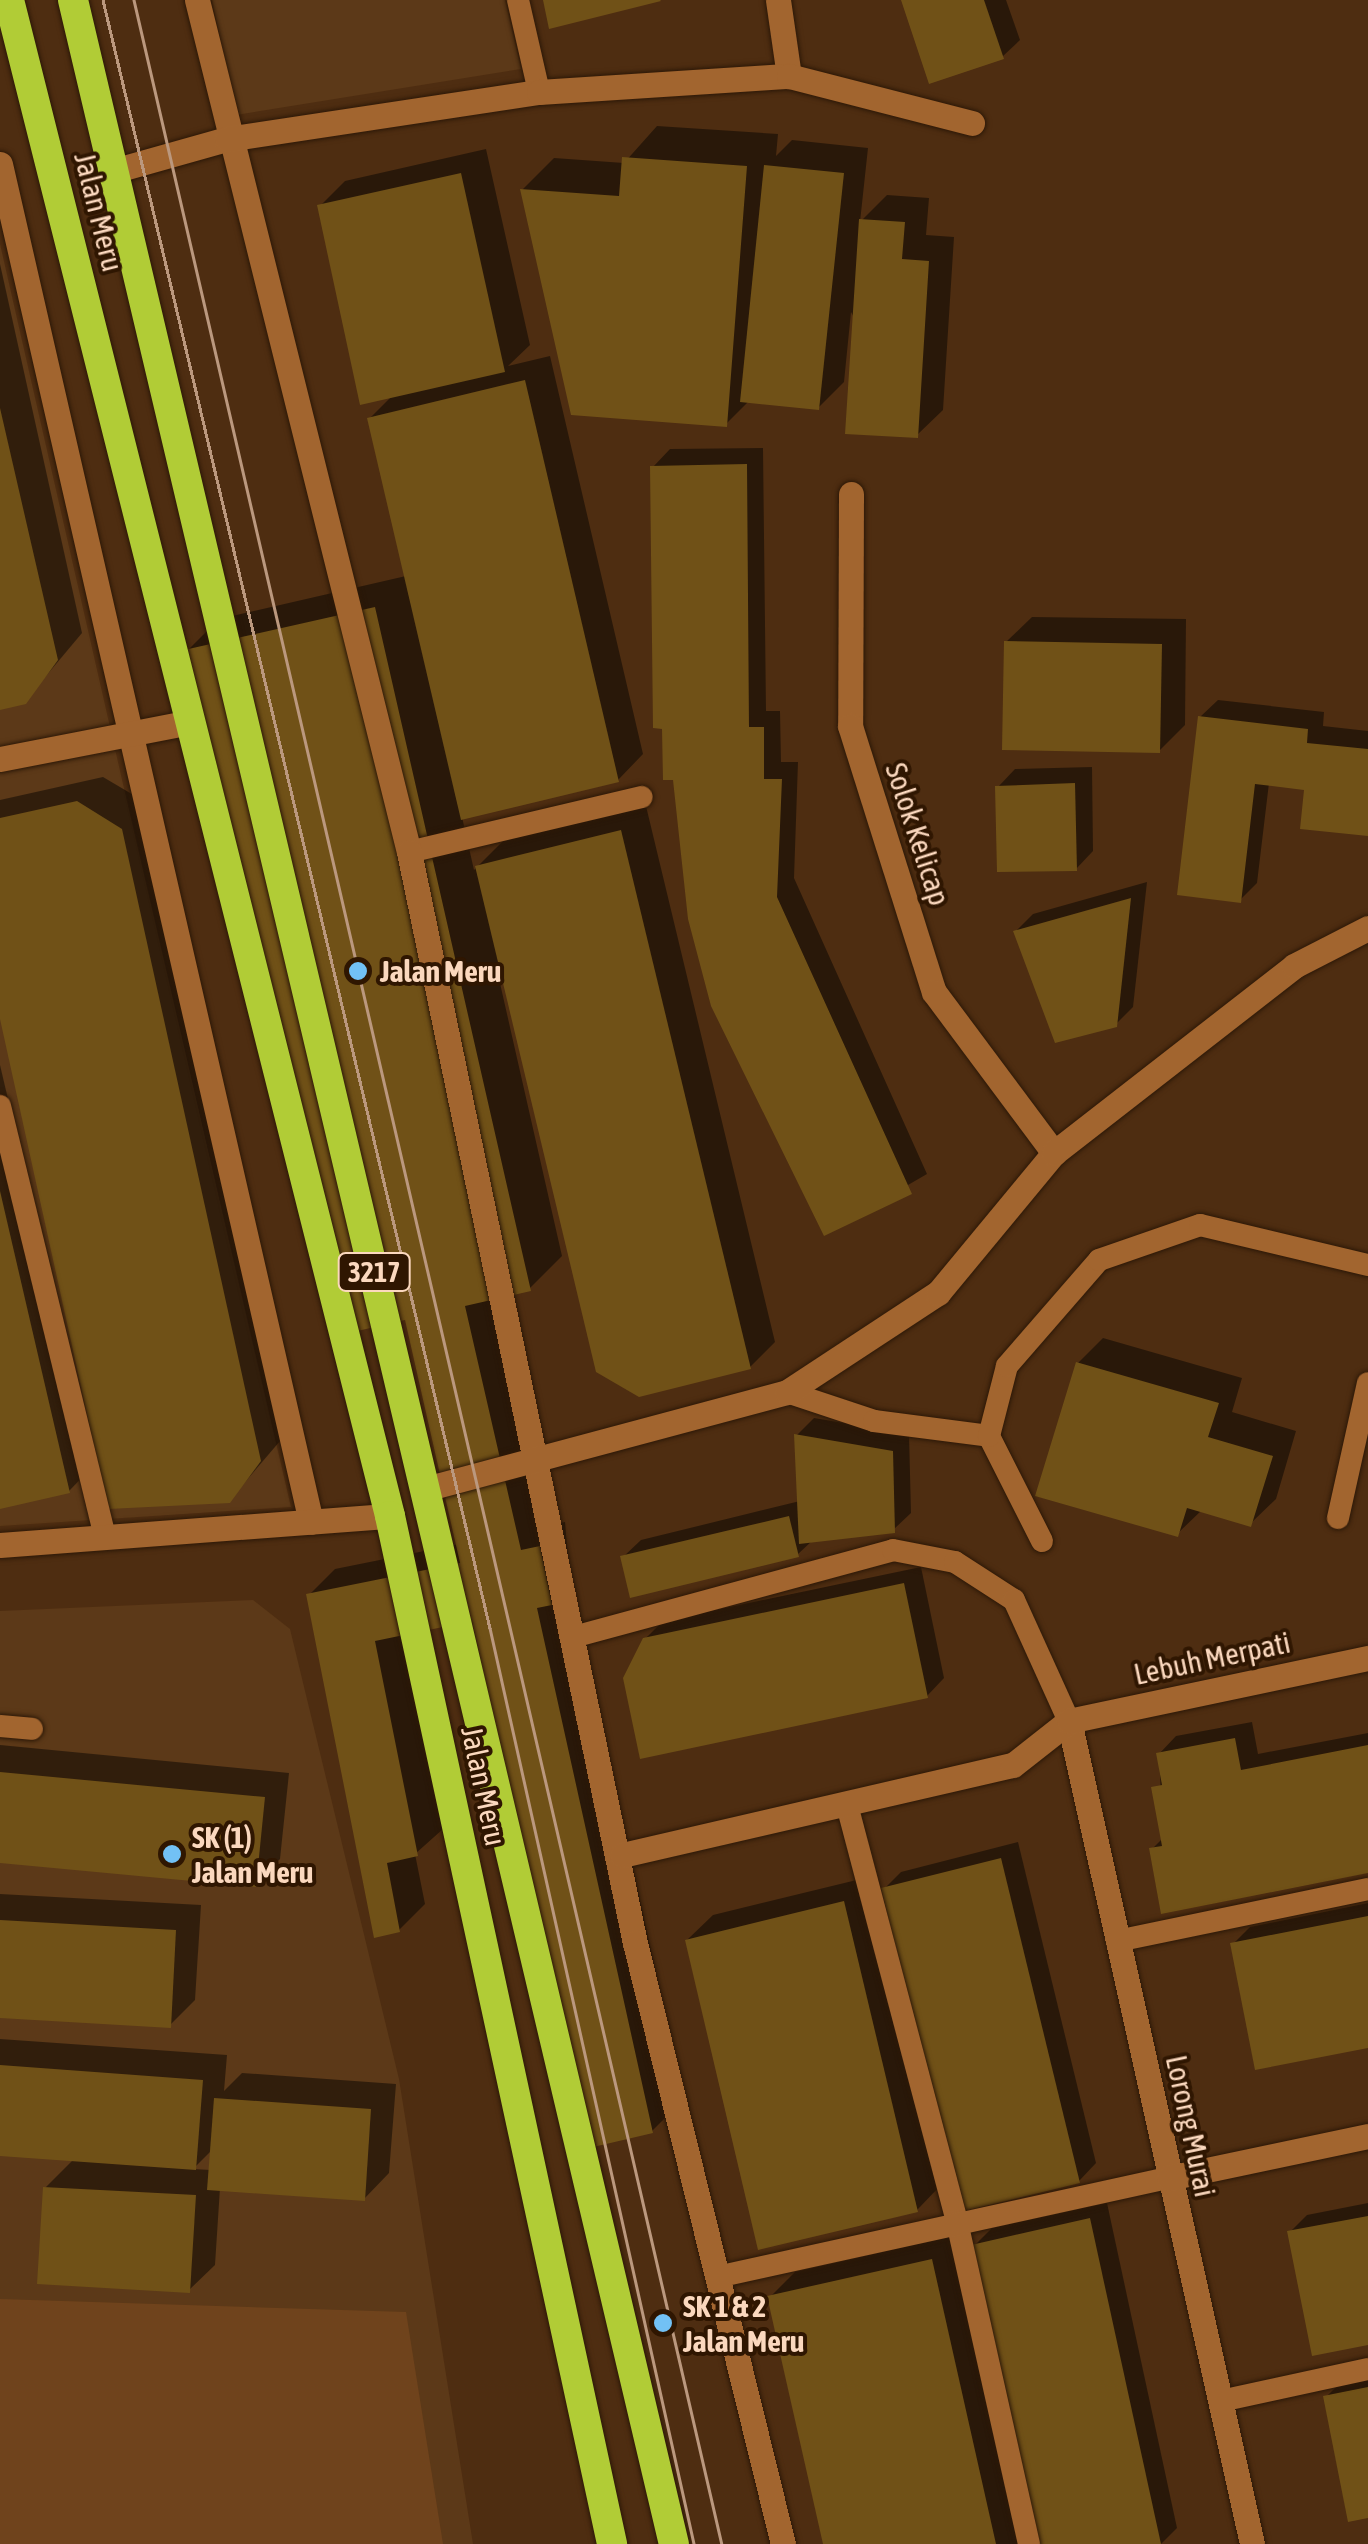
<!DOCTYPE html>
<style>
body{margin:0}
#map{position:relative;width:1368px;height:2544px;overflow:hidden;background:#4e2d11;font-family:"Asap Condensed",sans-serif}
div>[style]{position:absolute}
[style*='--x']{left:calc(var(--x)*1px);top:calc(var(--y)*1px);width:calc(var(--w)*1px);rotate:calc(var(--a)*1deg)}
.built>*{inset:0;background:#5c3918}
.green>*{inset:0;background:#6f431c}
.shadow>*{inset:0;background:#0007}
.building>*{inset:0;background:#705117}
.roads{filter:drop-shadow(0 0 2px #2c1807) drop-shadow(0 0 2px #2c1807)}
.lane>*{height:22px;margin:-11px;padding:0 11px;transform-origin:11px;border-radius:11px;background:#a2652f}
.street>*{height:25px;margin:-12.5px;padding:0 12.5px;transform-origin:12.5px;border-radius:12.5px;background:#a2652f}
.highway>*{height:30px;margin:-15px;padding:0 15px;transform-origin:15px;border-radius:15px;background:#b1cc36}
.tram>*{height:2.5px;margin:-1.25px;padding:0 1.25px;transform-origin:1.25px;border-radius:1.25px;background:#bb987e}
.dots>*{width:28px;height:28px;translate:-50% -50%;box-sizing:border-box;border:5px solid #2f1601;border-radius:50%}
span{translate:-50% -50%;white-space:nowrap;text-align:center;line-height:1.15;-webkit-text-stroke:8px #2f1601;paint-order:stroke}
.shield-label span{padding:2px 8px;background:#2f1601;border:2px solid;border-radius:8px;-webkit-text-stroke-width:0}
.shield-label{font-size:28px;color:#fbd8be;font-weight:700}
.street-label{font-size:30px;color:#fbd8be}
.poi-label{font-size:30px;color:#fbd8be;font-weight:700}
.left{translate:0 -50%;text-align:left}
</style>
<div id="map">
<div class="built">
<div style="clip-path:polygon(212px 0,505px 0,521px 69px,236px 115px)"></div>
<div style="clip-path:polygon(0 244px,123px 784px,291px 1507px,0 1526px)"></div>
<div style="clip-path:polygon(253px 1600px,290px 1629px,399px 2079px,473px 2544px,0 2544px,0 1611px)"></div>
</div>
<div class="green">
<div style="clip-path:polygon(0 2299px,406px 2312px,443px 2544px,0 2544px)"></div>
</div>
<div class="shadow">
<div style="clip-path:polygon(904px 0,1006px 0,1020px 40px,1002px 57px)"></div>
<div style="clip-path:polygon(657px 126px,778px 134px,776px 156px,792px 140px,868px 148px,860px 222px,887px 195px,929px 198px,926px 235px,954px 237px,943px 410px,917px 435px,851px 312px,844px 382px,818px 408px,749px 401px,726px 424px,522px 190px,554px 158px,624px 163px)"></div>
<div style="clip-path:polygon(486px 149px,530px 345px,508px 366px,550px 356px,643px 754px,618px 780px,462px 817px,474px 870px,503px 841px,646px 806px,775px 1342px,750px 1367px,497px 970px,562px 1256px,530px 1288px,494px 1297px,546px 1526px,565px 1522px,570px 1584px,684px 2099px,652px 2131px,480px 1617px,404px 1632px,443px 1829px,415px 1854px,425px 1904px,399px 1930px,309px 1595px,335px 1569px,459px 1544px,408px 1321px,187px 651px,219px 619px,406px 576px,370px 418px,393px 395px,320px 206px,345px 181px)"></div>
<div style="clip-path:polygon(0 264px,82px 633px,25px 701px,0 707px)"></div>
<div style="clip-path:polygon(763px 448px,766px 711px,780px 711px,781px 762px,798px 762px,794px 878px,927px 1174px,825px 1233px,653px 467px,670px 449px)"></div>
<div style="clip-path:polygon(1032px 617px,1186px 619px,1185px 725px,1159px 751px,1006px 642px)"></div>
<div style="clip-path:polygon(1218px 700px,1324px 712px,1323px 726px,1368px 731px,1368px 831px,1307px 788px,1269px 783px,1257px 883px,1240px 900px,1200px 717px)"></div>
<div style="clip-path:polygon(1092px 767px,1093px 851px,1076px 869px,998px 787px,1015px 769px)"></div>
<div style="clip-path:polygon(103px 777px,147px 803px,286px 1434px,229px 1501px,0 1009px,0 800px)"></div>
<div style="clip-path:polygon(1147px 882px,1133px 1007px,1115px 1025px,1016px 931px,1033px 914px)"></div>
<div style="clip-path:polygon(0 1065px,94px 1465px,69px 1491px,0 1506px)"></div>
<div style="clip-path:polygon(1103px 1338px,1242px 1378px,1232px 1412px,1296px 1431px,1276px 1499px,1250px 1524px,1202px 1510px,1177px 1534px,1078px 1363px)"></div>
<div style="clip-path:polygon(814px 1418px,909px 1434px,911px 1513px,893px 1530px,813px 1540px,797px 1555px,623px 1557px,641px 1540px,800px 1501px,797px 1435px)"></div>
<div style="clip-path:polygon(921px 1567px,944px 1678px,927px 1696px,645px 1639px,663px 1621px)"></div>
<div style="clip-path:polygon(1252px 1722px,1258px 1754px,1368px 1733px,1368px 1871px,1152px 1849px,1163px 1838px,1159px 1754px,1176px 1736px)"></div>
<div style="clip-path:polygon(0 1745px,289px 1773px,280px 1859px,255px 1885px,0 1860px)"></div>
<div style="clip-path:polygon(1018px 1842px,1096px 2163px,1079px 2181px,884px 1889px,901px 1872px)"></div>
<div style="clip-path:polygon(869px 1877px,942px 2184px,917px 2210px,687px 1940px,713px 1915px)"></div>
<div style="clip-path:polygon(0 1894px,201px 1905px,195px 2000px,170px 2025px,0 2016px)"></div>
<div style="clip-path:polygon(1368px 1903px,1368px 2045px,1233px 1944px,1250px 1927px)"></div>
<div style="clip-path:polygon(evenodd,0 2039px,227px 2055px,224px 2091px,242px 2073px,396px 2084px,389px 2173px,364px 2199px,220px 2188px,215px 2265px,189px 2290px,45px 2188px,74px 2159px,0 2153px,0 2039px,212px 2150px,211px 2170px,193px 2169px,212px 2150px)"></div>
<div style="clip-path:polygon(1107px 2203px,1177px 2528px,1161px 2544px,1039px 2544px,974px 2246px,992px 2228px)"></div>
<div style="clip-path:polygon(1368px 2203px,1368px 2342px,1290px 2232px,1307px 2215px)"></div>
<div style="clip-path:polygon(957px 2235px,1026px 2544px,825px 2544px,770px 2297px,795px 2272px)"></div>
<div style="clip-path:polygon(1368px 2375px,1368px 2515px,1326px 2397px,1343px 2380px)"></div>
</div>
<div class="building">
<div style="clip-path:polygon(543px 0,660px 0,661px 1px,549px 29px)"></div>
<div style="clip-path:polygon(901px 0,984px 0,1004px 59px,929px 84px)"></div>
<div style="clip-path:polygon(622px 157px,747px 166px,727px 427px,571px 415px,520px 189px,619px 196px)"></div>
<div style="clip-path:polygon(764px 165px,844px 173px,819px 410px,740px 402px)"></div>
<div style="clip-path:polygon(461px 173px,505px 372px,360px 405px,317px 205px)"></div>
<div style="clip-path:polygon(859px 219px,905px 222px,902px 259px,929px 261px,918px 438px,845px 434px)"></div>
<div style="clip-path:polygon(525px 380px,619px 782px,461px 820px,367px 418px)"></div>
<div style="clip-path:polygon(0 408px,58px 660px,26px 704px,0 710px)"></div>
<div style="clip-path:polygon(747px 464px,749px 727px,764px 727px,764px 779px,782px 779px,777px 897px,912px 1194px,824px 1236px,711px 1006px,688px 919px,673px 780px,663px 780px,662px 729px,653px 728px,650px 466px)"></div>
<div style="clip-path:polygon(375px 607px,531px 1291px,465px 1306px,521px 1550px,540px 1546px,552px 1605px,537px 1608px,653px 2133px,589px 2148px,472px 1621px,375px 1641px,418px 1856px,387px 1863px,400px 1932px,374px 1938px,306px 1594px,460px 1563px,405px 1320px,340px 1335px,184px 650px)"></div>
<div style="clip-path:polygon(1004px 641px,1162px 644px,1160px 753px,1002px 750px)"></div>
<div style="clip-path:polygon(1198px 716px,1308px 729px,1307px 743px,1368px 749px,1368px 836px,1300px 829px,1304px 790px,1255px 784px,1241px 903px,1177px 895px)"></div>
<div style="clip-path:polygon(1075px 783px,1077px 871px,997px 872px,995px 786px)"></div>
<div style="clip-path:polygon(77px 801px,122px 829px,261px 1461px,230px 1503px,108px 1509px,0 1019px,0 818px)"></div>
<div style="clip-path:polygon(621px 830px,751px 1369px,639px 1397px,596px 1372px,475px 866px)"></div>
<div style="clip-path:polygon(1131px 898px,1117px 1027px,1055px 1043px,1013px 931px)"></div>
<div style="clip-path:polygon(0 1191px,70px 1493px,0 1509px)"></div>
<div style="clip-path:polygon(1076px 1362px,1219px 1403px,1208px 1437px,1273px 1456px,1251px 1527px,1187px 1508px,1178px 1537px,1035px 1496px)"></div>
<div style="clip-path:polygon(794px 1434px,893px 1451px,895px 1533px,799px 1544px)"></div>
<div style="clip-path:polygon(789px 1516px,799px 1557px,630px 1598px,620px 1556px)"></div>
<div style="clip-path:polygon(904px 1583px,928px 1698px,640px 1759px,623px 1678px,643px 1638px)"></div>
<div style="clip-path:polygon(1235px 1738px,1241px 1770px,1368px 1745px,1368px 1873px,1161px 1914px,1149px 1848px,1162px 1846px,1151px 1787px,1162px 1785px,1156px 1753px)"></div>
<div style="clip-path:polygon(0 1772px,265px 1797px,256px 1887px,0 1863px)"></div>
<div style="clip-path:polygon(1001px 1858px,1080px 2183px,960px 2212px,881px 1888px)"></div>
<div style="clip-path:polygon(844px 1901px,918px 2212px,758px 2250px,685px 1940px)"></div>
<div style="clip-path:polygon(1368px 1916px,1368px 2048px,1255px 2070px,1230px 1943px)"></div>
<div style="clip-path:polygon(0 1920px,176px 1930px,171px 2028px,0 2018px)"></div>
<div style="clip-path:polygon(0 2065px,203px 2080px,196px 2170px,0 2156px)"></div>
<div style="clip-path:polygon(214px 2098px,371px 2109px,365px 2201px,207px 2190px)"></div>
<div style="clip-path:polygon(43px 2187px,196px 2195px,190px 2293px,37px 2284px)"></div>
<div style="clip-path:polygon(1368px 2216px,1368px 2345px,1312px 2356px,1287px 2231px)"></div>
<div style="clip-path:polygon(1090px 2218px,1161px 2544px,1036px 2544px,971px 2245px)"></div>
<div style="clip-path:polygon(932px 2259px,996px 2544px,823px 2544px,767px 2296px)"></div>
<div style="clip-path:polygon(1368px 2387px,1368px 2518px,1348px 2522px,1323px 2396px)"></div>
</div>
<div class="roads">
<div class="lane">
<div style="--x:518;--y:0;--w:94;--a:77.1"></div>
<div style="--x:409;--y:852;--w:239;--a:-13.3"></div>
<div style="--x:0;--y:1106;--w:444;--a:76.3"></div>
<div style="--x:787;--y:1392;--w:92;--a:18.4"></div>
<div style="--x:874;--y:1421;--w:116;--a:7.4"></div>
<div style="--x:1338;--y:1518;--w:138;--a:-77.5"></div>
<div style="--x:1042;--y:1541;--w:118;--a:-116.8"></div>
<div style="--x:989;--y:1436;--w:72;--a:-75.6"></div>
<div style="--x:1007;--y:1366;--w:140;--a:-49"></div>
<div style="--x:1099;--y:1260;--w:107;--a:-19.1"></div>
<div style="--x:1200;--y:1225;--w:173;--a:13.4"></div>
<div style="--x:577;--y:1636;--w:327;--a:-15.2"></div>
<div style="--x:893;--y:1550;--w:63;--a:11"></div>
<div style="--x:955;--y:1562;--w:70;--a:32.8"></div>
<div style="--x:1014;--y:1600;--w:133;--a:65.6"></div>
<div style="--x:0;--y:1726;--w:32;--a:5"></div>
<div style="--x:847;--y:1805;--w:431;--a:75.2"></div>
<div style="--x:957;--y:2222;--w:330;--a:77.4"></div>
<div style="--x:1117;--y:1941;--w:256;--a:-11.7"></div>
<div style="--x:722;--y:2276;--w:458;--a:-12.4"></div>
<div style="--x:1221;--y:2401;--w:150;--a:-12.3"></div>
</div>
<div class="street">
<div style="--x:197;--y:0;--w:878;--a:76.03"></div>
<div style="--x:409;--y:852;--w:1114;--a:78.3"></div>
<div style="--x:635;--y:1943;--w:619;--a:76.17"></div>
<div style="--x:778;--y:0;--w:77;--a:81.8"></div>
<div style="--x:0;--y:164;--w:1393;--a:77.1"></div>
<div style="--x:113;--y:171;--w:118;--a:-15.7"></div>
<div style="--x:227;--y:139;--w:316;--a:-8.6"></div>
<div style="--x:539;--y:92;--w:251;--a:-3.7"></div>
<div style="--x:789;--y:76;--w:189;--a:14.4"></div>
<div style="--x:851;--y:494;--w:232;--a:90.2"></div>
<div style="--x:850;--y:726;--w:279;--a:72.5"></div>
<div style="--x:934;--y:992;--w:201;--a:53.3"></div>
<div style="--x:0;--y:759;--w:194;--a:-11"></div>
<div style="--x:425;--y:1489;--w:375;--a:-15"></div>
<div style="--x:787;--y:1392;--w:181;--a:-33.3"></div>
<div style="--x:938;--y:1293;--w:182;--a:-50.4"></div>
<div style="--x:1054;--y:1153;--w:304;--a:-37.9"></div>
<div style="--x:1294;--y:966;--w:83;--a:-27.2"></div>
<div style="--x:0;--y:1545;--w:391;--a:-4.3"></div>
<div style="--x:1069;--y:1721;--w:843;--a:77.46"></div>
<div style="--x:622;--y:1855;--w:401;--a:-13"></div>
<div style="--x:1013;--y:1765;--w:71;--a:-38.2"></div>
<div style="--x:1069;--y:1721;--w:306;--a:-11.9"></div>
<div style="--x:1169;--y:2178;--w:203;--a:-11.9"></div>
</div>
<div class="highway">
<div style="--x:9;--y:0;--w:1563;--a:75.89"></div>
<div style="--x:390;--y:1516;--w:1052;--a:77.81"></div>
<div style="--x:73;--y:0;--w:2614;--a:76.71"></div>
</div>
</div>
<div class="tram">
<div style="--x:103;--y:0;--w:1673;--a:76.63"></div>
<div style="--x:490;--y:1628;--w:938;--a:77.44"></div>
<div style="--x:134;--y:0;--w:2611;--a:76.99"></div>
</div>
<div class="dots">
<div style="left:358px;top:971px;background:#72c1f5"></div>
<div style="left:172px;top:1854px;background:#72c1f5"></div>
<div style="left:663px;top:2323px;background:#72c1f5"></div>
</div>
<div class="shield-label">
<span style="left:374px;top:1272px">3217</span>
</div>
<div class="street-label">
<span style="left:99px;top:212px;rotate:76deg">Jalan Meru</span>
<span style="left:918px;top:834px;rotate:72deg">Solok Kelicap</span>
<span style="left:1212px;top:1658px;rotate:-12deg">Lebuh Merpati</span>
<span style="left:484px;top:1786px;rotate:78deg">Jalan Meru</span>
<span style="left:1191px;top:2126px;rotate:78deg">Lorong Murai</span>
</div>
<div class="poi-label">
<span class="left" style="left:380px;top:971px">Jalan Meru</span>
<span class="left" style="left:192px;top:1854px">SK (1)<br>Jalan Meru</span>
<span class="left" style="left:683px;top:2323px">SK 1 &amp; 2<br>Jalan Meru</span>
</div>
</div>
